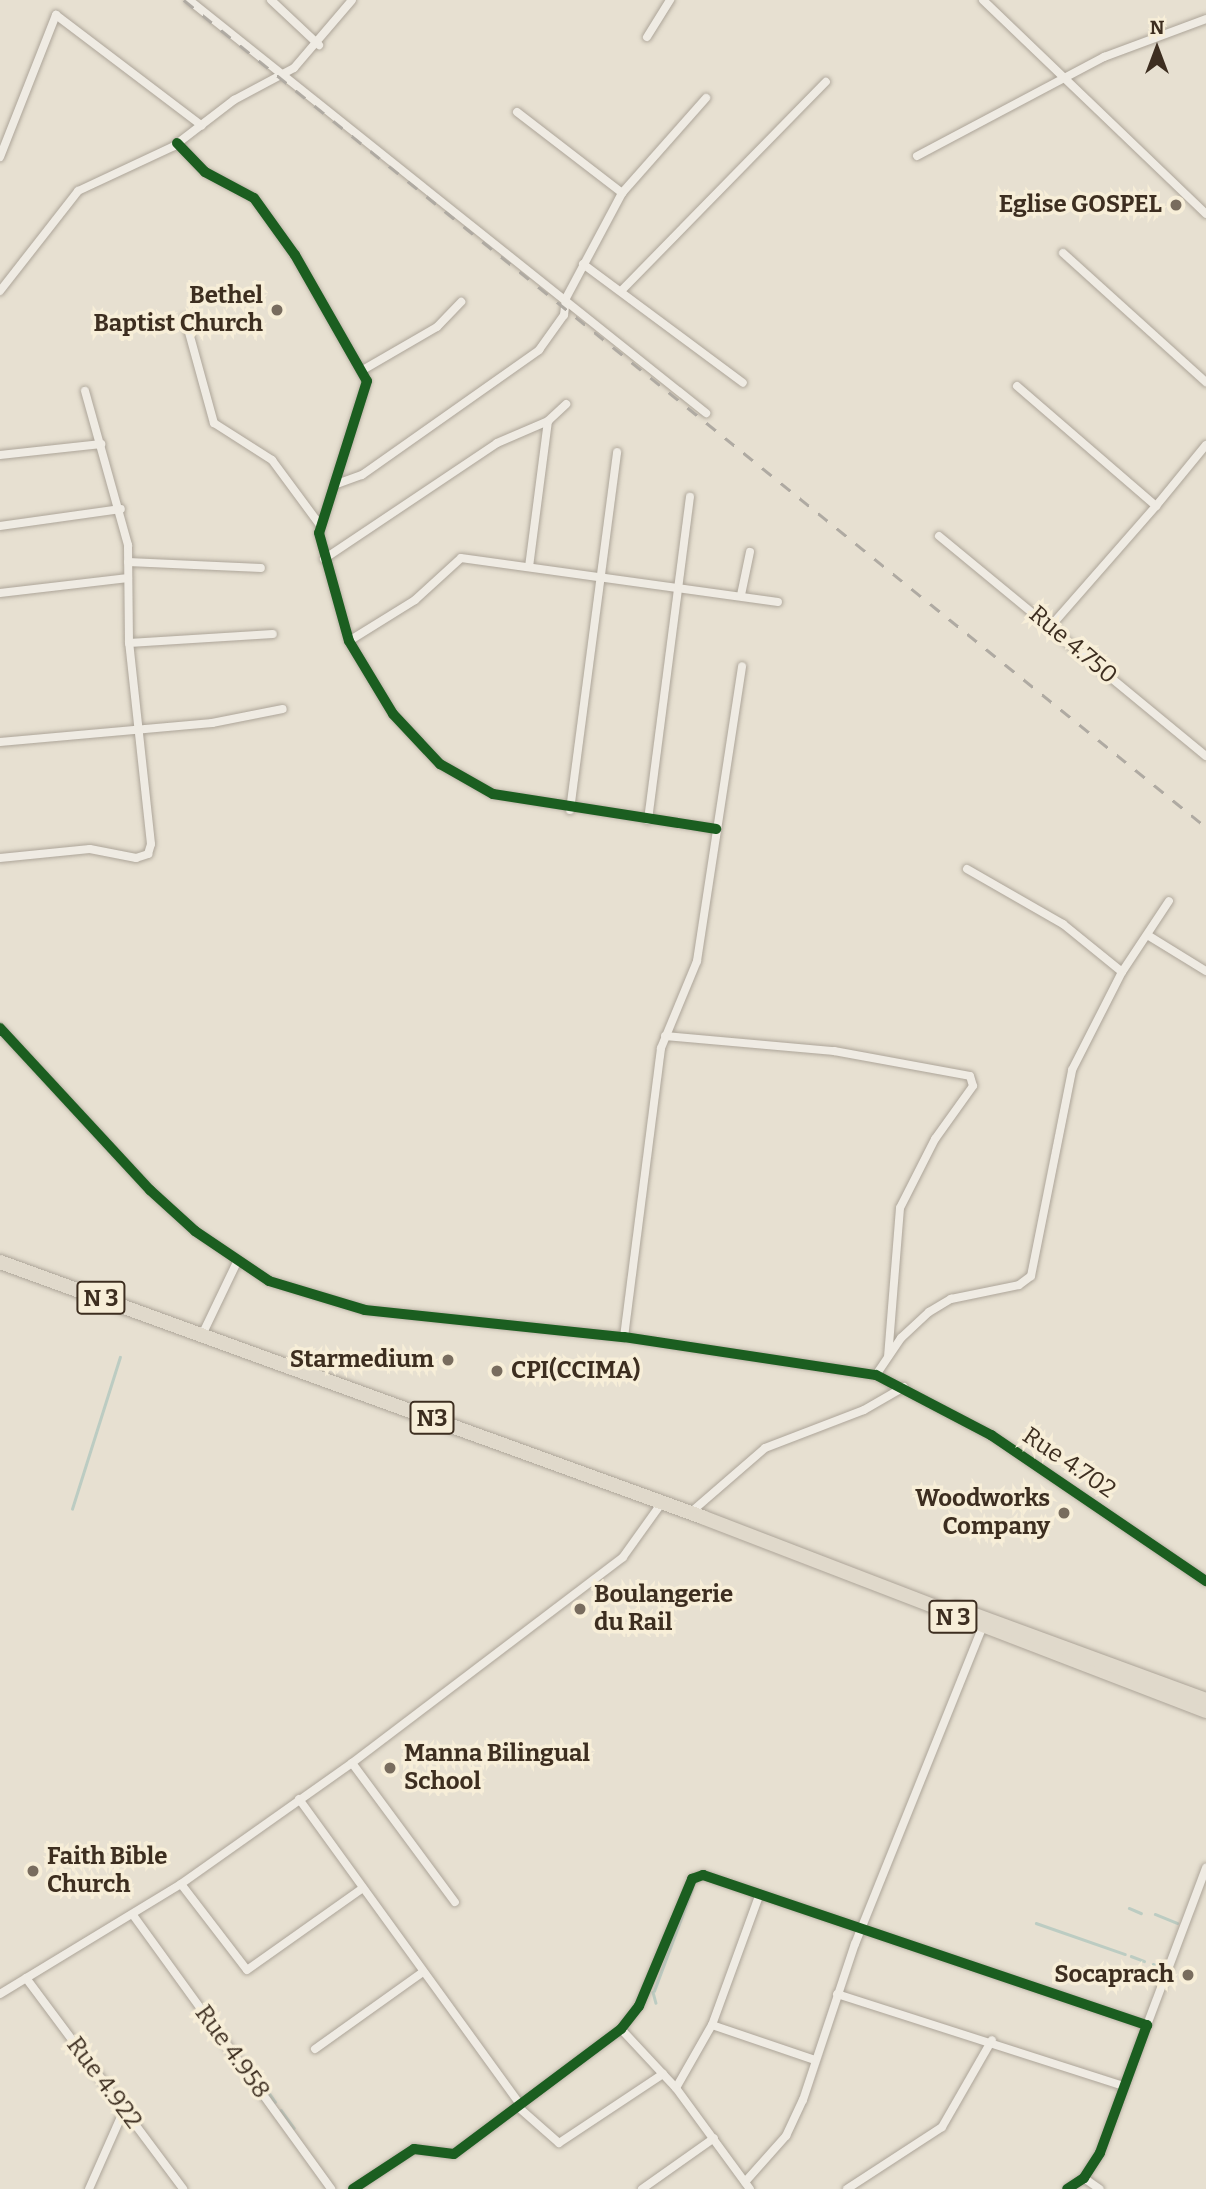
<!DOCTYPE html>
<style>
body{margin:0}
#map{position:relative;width:1206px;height:2189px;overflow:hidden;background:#e7e0d1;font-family:Bitter,serif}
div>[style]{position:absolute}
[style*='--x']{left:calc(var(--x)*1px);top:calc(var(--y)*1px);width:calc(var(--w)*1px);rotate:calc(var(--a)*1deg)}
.stream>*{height:2.5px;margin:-1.25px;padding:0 1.25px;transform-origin:1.25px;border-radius:1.25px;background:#bcccc2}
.roads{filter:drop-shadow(0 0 2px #ada599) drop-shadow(0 0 2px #ada599)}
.minor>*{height:8px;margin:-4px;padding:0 4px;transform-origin:4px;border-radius:4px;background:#efebe3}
.trunk>*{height:14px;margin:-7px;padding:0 7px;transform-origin:7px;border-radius:7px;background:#e0d9cb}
.rail>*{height:2.5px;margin-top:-1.25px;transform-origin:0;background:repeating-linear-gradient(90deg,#afaaa2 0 12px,transparent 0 24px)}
.cycleway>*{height:10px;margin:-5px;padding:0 5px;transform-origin:5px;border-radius:5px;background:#1b5e20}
.dots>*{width:19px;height:19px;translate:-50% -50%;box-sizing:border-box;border:4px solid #f7eed8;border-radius:50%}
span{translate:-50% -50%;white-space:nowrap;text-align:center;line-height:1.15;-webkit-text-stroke:7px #f7eed8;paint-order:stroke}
.shield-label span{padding:2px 5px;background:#f7eed8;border:2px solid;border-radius:5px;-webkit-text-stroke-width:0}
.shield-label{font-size:23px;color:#3d2e20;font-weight:700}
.poi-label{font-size:24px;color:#3d2e20;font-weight:700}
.right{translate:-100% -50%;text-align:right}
.left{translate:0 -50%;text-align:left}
.street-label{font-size:24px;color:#3d2e20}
.north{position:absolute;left:1122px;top:14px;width:70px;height:70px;-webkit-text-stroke:5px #f7eed8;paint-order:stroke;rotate:0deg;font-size:19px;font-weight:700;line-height:28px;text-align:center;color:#3d2e20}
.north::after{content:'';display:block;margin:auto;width:24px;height:32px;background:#3d2e20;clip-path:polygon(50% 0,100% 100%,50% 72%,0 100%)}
</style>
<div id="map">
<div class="stream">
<div style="--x:72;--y:1509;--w:159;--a:-72.5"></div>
<div style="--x:1129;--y:1908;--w:13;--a:23"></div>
<div style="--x:1155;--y:1914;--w:24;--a:22"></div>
<div style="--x:1036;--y:1923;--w:94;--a:19.2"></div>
<div style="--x:1131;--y:1956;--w:14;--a:21"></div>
<div style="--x:1153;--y:1964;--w:9;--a:21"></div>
<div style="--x:654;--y:1991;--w:109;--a:-69.6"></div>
<div style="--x:653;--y:1992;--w:11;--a:75"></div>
<div style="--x:245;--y:2060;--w:11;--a:52"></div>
<div style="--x:255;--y:2073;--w:35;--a:55"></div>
<div style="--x:281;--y:2110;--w:22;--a:54"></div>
</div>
<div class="roads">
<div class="minor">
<div style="--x:189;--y:0;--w:662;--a:38.62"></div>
<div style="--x:271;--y:0;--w:66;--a:43.2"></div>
<div style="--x:983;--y:0;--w:309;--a:43.8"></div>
<div style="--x:647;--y:37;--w:44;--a:-58.1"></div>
<div style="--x:517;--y:112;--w:133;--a:37.6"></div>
<div style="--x:177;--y:143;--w:40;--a:46"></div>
<div style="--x:205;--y:172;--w:55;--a:28"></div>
<div style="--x:254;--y:198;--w:70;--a:54.3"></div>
<div style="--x:295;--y:255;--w:145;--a:60.3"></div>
<div style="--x:367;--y:381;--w:159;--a:107.5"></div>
<div style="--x:319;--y:533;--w:112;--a:74.5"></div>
<div style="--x:349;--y:641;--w:85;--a:58.9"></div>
<div style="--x:393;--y:714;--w:69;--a:46.8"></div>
<div style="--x:440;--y:764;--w:61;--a:29.5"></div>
<div style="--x:493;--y:794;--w:226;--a:8.9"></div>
<div style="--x:917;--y:156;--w:212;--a:-27.9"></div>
<div style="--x:1104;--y:57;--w:109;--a:-20.4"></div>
<div style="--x:0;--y:157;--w:153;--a:-68.5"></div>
<div style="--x:56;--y:15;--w:183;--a:37.2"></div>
<div style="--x:1063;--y:253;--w:193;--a:42.1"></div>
<div style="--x:583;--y:264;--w:199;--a:36.6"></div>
<div style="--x:623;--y:289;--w:290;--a:-45.6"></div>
<div style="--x:0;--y:291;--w:127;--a:-52"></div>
<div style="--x:78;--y:191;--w:106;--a:-25.1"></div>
<div style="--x:174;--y:146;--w:76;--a:-37.5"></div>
<div style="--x:234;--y:100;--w:68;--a:-28.1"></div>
<div style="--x:294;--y:68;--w:89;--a:-49.5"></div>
<div style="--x:185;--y:318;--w:109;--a:74.6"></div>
<div style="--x:214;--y:423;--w:69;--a:32.5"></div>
<div style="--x:272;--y:460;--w:81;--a:53.6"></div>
<div style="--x:361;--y:371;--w:88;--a:-30.1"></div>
<div style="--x:437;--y:327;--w:35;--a:-46"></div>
<div style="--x:1017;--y:386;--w:184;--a:40.8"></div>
<div style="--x:1156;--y:506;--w:79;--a:-50.7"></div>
<div style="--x:0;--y:455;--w:102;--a:-6.2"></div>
<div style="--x:334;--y:485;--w:30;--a:-20"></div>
<div style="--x:362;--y:475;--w:217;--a:-35.2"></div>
<div style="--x:539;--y:350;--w:43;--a:-54.5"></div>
<div style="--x:564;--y:315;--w:17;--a:-83"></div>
<div style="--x:566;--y:298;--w:119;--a:-61.9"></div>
<div style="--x:622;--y:193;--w:127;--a:-48.5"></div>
<div style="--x:0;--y:526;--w:122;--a:-8"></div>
<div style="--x:939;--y:536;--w:346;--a:39.5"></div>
<div style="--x:324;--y:559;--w:208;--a:-33.8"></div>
<div style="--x:497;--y:443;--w:56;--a:-23.3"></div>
<div style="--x:128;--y:562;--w:133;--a:2.6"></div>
<div style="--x:529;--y:567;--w:147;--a:-82.6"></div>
<div style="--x:548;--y:421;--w:25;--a:-43"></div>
<div style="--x:0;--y:593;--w:129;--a:-6.7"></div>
<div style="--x:741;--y:595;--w:44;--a:-78.2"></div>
<div style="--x:1050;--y:627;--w:161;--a:-48.8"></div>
<div style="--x:349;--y:641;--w:78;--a:-31.8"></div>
<div style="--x:415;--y:600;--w:62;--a:-42.4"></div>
<div style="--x:461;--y:558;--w:320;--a:7.9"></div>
<div style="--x:129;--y:643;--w:144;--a:-3.6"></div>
<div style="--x:0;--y:742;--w:213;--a:-5.1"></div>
<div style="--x:212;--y:723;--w:72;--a:-11.2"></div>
<div style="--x:570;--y:810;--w:361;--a:-82.5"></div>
<div style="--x:648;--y:820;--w:326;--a:-82.6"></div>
<div style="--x:0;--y:858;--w:90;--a:-5.7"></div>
<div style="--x:90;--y:849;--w:47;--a:11.1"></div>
<div style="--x:136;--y:858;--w:13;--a:-18"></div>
<div style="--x:148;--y:854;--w:10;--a:-73"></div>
<div style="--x:151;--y:844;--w:202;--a:-96.2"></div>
<div style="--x:129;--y:643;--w:98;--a:-90.6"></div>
<div style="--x:128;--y:545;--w:160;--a:-105.6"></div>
<div style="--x:967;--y:869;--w:111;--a:29.8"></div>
<div style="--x:1063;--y:924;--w:76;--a:39.1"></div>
<div style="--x:1149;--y:936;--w:67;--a:31.6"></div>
<div style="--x:0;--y:1028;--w:221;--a:47.2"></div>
<div style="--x:150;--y:1190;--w:61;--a:42.3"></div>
<div style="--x:195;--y:1231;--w:89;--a:34"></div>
<div style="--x:269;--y:1281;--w:100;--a:16.8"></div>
<div style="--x:365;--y:1310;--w:260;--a:6"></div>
<div style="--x:624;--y:1337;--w:255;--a:8.6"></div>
<div style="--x:876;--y:1375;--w:130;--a:27.6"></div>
<div style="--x:991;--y:1435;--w:260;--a:34.2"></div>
<div style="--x:665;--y:1036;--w:170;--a:5.1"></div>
<div style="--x:834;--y:1051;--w:138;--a:10.4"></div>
<div style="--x:970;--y:1076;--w:10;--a:73"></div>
<div style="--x:973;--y:1086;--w:65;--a:125.6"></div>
<div style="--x:935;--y:1139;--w:77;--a:116.9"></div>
<div style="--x:900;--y:1208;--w:148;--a:94.6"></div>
<div style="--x:202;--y:1335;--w:81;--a:-64.4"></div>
<div style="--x:624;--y:1337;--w:291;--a:-82.7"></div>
<div style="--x:661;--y:1048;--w:94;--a:-67.5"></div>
<div style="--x:697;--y:961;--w:298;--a:-81.3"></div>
<div style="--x:876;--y:1375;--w:45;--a:-56"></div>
<div style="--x:901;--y:1338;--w:38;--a:-43"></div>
<div style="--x:929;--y:1312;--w:26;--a:-31"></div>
<div style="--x:951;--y:1299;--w:69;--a:-11.6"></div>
<div style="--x:1019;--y:1285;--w:15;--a:-37"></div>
<div style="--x:1031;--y:1276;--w:210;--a:-78.7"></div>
<div style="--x:1072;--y:1070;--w:110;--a:-63"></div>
<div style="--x:1122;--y:972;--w:85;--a:-56.5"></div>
<div style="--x:690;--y:1513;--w:99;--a:-40.9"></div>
<div style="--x:765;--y:1448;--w:106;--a:-21"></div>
<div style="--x:864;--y:1410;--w:46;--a:-29.9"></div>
<div style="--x:352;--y:1763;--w:173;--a:53.5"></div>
<div style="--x:299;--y:1799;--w:375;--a:54.1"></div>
<div style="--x:181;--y:1884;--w:108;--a:52.5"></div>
<div style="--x:247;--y:1970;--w:142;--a:-35.3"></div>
<div style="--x:133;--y:1915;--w:338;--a:54.1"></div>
<div style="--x:26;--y:1978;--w:263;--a:53.3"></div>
<div style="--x:0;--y:1994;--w:212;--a:-31.3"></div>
<div style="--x:181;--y:1884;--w:209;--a:-35.3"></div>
<div style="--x:352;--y:1763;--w:340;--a:-37.2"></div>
<div style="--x:623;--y:1557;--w:65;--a:-54.4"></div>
<div style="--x:837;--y:1994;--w:301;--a:17.8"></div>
<div style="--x:712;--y:2025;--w:109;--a:18.8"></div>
<div style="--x:1147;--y:2025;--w:168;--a:-69.4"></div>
<div style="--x:621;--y:2029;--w:81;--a:47"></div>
<div style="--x:676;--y:2088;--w:125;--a:53.8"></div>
<div style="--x:315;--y:2049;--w:133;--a:-35.5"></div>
<div style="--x:676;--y:2088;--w:73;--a:-60.3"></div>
<div style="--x:712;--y:2025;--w:137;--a:-70"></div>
<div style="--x:517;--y:2106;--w:56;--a:41.4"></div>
<div style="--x:559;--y:2143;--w:125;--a:-33.6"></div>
<div style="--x:1084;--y:2178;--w:19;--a:35"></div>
<div style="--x:745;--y:2182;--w:62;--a:-48.3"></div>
<div style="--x:786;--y:2136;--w:40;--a:-65"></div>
<div style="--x:803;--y:2100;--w:164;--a:-71.6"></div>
<div style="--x:855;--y:1944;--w:341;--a:-68.1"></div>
<div style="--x:89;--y:2189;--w:86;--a:-66.1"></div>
<div style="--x:353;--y:2189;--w:73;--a:-33.3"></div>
<div style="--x:414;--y:2149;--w:40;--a:7.1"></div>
<div style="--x:454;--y:2154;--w:209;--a:-36.8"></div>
<div style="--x:621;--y:2029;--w:29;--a:-52"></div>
<div style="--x:639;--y:2006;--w:138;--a:-67.3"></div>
<div style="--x:692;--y:1879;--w:12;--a:-20"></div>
<div style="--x:703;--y:1875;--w:469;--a:18.7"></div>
<div style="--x:1147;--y:2025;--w:136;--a:110.2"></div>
<div style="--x:1100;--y:2153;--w:30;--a:123"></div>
<div style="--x:1084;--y:2178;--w:20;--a:147"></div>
<div style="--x:642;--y:2189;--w:88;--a:-35.3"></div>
<div style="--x:847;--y:2189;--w:113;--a:-33.1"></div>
<div style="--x:942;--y:2127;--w:100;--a:-60.1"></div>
</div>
<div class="trunk">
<div style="--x:0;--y:1262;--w:747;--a:19.96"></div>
<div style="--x:702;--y:1517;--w:540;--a:21.05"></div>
<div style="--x:956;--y:1608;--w:266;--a:20.2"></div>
</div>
</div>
<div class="rail">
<div style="--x:184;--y:0;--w:1315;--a:38.98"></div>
</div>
<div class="cycleway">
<div style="--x:177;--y:143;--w:40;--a:46"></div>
<div style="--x:205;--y:172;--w:55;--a:28"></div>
<div style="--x:254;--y:198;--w:70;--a:54.3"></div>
<div style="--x:295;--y:255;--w:145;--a:60.3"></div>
<div style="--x:367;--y:381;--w:159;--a:107.5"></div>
<div style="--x:319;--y:533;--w:112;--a:74.5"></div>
<div style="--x:349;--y:641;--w:85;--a:58.9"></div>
<div style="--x:393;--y:714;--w:69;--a:46.8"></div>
<div style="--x:440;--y:764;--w:61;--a:29.5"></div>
<div style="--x:493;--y:794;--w:226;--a:8.9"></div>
<div style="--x:0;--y:1028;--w:221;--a:47.2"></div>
<div style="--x:150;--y:1190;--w:61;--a:42.3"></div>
<div style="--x:195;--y:1231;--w:89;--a:34"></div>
<div style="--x:269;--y:1281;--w:100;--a:16.8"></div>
<div style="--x:365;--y:1310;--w:260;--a:6"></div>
<div style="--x:624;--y:1337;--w:255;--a:8.6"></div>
<div style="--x:876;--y:1375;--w:130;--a:27.6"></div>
<div style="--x:991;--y:1435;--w:260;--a:34.2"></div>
<div style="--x:353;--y:2189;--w:73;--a:-33.3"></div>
<div style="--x:414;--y:2149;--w:40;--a:7.1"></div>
<div style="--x:454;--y:2154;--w:209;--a:-36.8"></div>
<div style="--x:621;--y:2029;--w:29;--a:-52"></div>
<div style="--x:639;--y:2006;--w:138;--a:-67.3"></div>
<div style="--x:692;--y:1879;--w:12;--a:-20"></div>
<div style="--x:703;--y:1875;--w:469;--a:18.7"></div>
<div style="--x:1147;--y:2025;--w:136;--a:110.2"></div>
<div style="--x:1100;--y:2153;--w:30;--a:123"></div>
<div style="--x:1084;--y:2178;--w:20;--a:147"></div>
</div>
<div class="dots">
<div style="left:1176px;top:205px;background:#786c5e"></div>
<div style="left:277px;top:310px;background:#786c5e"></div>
<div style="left:448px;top:1360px;background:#786c5e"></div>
<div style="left:497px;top:1371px;background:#786c5e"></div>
<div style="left:1064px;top:1513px;background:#786c5e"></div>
<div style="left:580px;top:1609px;background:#786c5e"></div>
<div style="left:390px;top:1768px;background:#786c5e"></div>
<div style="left:33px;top:1871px;background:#786c5e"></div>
<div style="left:1188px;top:1975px;background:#786c5e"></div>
</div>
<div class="shield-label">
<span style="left:101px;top:1298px">N 3</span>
<span style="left:432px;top:1418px">N3</span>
<span style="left:953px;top:1617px">N 3</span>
</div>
<div class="poi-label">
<span class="right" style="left:1162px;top:205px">Eglise GOSPEL</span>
<span class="right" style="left:263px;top:310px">Bethel<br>Baptist Church</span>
<span class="right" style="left:434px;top:1360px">Starmedium</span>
<span class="left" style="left:511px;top:1371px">CPI(CCIMA)</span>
<span class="right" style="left:1050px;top:1513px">Woodworks<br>Company</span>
<span class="left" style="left:594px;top:1609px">Boulangerie<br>du Rail</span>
<span class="left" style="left:404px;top:1768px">Manna Bilingual<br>School</span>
<span class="left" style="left:47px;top:1871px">Faith Bible<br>Church</span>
<span class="right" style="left:1174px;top:1975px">Socaprach</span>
</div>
<div class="street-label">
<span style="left:1073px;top:645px;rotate:40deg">Rue 4.750</span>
<span style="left:1069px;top:1463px;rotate:34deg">Rue 4.702</span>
<span style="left:232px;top:2052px;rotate:54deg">Rue 4.958</span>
<span style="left:104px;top:2083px;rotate:53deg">Rue 4.922</span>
</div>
<div class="north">N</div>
</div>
